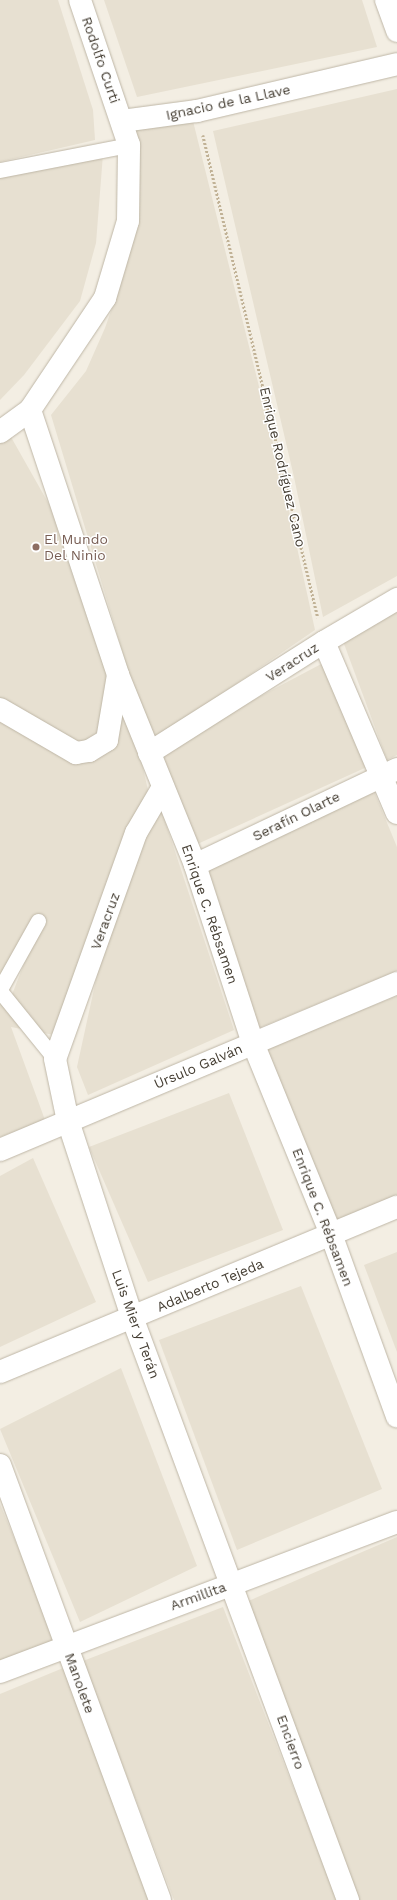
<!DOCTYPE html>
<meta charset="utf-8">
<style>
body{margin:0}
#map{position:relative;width:397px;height:1900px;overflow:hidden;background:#f3eee3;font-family:"Work Sans",sans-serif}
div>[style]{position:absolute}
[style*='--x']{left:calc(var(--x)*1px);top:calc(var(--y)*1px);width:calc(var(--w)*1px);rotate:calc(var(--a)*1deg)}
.residential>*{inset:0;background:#e7e0d1}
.path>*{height:2.5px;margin-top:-1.25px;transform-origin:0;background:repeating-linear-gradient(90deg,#c1b296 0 2px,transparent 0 4px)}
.roads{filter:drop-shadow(0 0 1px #beb6a6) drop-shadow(0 0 1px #beb6a6)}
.lane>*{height:15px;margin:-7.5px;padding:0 7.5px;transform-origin:7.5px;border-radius:7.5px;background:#fff}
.street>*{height:22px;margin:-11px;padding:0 11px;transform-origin:11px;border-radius:11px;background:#fff}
.dots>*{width:11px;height:11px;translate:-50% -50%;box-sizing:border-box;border:2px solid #fff;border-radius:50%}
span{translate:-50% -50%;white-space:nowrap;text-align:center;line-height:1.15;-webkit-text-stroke:3px #fff;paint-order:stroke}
.street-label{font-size:14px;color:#453e33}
.education-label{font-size:14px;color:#785e54}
.left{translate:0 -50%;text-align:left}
</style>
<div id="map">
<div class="residential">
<div style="clip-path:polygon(0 0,58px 0,93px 110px,95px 140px,0 162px)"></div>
<div style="clip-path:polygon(104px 0,362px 0,377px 47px,137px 97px)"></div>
<div style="clip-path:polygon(397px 89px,397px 576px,323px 617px,294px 477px,213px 131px)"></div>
<div style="clip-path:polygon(192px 117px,283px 483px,315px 630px,150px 743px,51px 415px,86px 371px,105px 328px,125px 271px,133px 228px,126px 129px)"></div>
<div style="clip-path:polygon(103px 154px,96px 243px,80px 301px,24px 375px,0 400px,0 174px)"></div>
<div style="clip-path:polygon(11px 437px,106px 605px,150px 799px,60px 1036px,11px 1027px,45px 1120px,0 1137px,0 999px,6px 1010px,41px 920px,0 979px,0 443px)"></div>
<div style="clip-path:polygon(397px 601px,397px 755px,387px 760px,340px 633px)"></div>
<div style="clip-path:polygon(325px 662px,367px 767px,193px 846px,155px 752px)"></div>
<div style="clip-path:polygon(371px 784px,397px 847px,397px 971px,254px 1030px,185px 861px)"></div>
<div style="clip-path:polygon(162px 812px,234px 1030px,88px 1095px,77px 1067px,106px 934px,140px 830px)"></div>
<div style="clip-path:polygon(397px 996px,397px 1200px,326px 1228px,256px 1052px)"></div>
<div style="clip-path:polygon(229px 1093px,283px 1230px,148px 1282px,89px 1147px)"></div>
<div style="clip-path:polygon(33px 1158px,96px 1302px,0 1347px,0 1176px)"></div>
<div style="clip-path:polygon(397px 1252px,397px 1352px,364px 1265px)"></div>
<div style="clip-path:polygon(301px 1286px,382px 1489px,237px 1550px,159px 1340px)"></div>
<div style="clip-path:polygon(121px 1368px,197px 1566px,80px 1622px,0 1429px)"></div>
<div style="clip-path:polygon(0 1504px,58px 1644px,0 1665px)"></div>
<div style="clip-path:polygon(397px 1537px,397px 1900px,354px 1900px,239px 1605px)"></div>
<div style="clip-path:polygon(223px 1607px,337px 1900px,174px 1900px,83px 1661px)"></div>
<div style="clip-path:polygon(68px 1666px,157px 1900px,0 1900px,0 1694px)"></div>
</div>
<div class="path">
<div style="--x:203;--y:135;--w:496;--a:76.6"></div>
</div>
<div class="roads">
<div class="lane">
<div style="--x:0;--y:170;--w:131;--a:-11"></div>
<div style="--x:0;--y:989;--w:78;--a:-60.8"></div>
<div style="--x:0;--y:991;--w:87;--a:51"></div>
</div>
<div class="street">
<div style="--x:386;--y:0;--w:33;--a:70"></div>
<div style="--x:122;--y:121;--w:76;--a:-7.6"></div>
<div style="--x:197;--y:111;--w:205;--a:-13.2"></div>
<div style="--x:30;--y:410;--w:279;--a:71.6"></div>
<div style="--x:118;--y:675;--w:205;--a:67.9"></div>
<div style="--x:195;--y:865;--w:187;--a:72"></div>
<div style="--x:253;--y:1043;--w:206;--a:67.8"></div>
<div style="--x:331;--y:1234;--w:194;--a:70.1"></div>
<div style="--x:0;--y:432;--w:37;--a:-36"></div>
<div style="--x:30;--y:410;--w:135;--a:-56.2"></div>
<div style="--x:105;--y:298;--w:80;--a:-73.4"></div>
<div style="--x:128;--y:221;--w:76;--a:-89.2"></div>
<div style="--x:129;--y:145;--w:153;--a:-108.7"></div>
<div style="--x:324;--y:642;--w:186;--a:66.9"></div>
<div style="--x:0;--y:709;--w:88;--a:30.1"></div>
<div style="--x:76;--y:753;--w:13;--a:-9"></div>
<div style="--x:89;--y:751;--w:21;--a:-31"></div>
<div style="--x:107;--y:740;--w:66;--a:-80.4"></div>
<div style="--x:149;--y:753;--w:207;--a:-32.4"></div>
<div style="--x:324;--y:642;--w:85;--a:-30.5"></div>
<div style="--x:163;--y:787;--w:53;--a:120.4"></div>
<div style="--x:136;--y:833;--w:240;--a:109.7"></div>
<div style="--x:55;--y:1059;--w:63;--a:78.2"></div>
<div style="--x:68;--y:1121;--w:206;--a:71.9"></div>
<div style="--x:132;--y:1317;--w:622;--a:69.67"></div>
<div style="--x:195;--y:865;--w:224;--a:-25.4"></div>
<div style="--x:0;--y:1150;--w:431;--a:-22.8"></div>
<div style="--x:0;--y:1372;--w:430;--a:-22.6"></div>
<div style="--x:0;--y:1465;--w:463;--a:69.8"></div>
<div style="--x:0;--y:1672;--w:424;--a:-20.7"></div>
</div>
</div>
<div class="dots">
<div style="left:36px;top:547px;background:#8d6e63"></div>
</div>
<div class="street-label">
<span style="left:101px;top:60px;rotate:71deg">Rodolfo Curti</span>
<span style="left:228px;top:102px;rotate:-12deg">Ignacio de la Llave</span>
<span style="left:283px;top:467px;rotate:77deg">Enrique Rodríguez Cano</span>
<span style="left:292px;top:662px;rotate:-33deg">Veracruz</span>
<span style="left:296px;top:816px;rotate:-26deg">Serafín Olarte</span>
<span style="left:210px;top:914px;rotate:71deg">Enrique C. Rébsamen</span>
<span style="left:105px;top:921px;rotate:-70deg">Veracruz</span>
<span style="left:198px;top:1066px;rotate:-23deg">Úrsulo Galván</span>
<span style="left:323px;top:1217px;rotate:69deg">Enrique C. Rébsamen</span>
<span style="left:210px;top:1285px;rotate:-23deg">Adalberto Tejeda</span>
<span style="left:136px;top:1324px;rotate:70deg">Luis Mier y Terán</span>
<span style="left:198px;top:1596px;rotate:-20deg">Armillita</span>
<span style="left:80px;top:1683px;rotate:70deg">Manolete</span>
<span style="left:291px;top:1742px;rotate:70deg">Encierro</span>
</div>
<div class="education-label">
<span class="left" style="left:44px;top:547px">El Mundo<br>Del Ninio</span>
</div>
</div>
